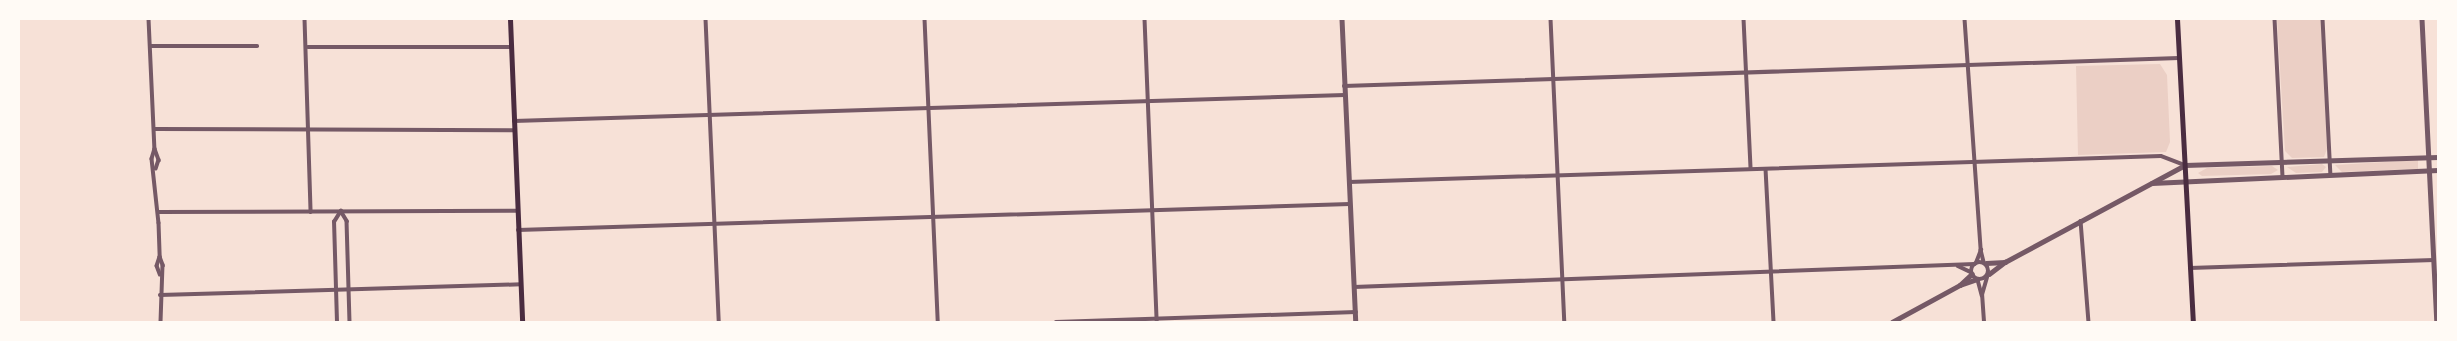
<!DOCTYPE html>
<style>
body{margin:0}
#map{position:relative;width:2457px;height:341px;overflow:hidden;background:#f7e1d7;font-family:"Roboto Condensed",sans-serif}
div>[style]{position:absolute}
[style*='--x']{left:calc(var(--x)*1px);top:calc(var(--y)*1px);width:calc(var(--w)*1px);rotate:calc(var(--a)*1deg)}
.green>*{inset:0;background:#ebcfc5}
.minor>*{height:3.5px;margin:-1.75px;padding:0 1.75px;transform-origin:1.75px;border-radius:1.75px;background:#755966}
.tertiary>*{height:4.5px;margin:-2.25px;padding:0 2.25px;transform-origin:2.25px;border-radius:2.25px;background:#755966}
.tertiary>.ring{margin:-2.25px;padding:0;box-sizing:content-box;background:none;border:4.5px solid #755966;border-radius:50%}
.secondary>*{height:5px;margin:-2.5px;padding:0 2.5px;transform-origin:2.5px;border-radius:2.5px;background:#4a2c40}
span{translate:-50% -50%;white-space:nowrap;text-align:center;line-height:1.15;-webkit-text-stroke:3px #fffaf5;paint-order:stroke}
.frame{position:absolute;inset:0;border:20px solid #fffaf5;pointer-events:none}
</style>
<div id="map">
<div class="green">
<div style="clip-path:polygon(2277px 19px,2321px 19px,2327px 149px,2324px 157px,2292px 158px,2285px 151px)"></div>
<div style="clip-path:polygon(2160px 64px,2167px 75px,2170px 142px,2166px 152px,2078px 155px,2076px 66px)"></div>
<div style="clip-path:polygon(2418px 160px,2418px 169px,2414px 169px,2342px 172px,2335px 165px)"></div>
<div style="clip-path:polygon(2322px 164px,2326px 167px,2322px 172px,2296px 173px,2287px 167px)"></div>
<div style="clip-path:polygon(2272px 166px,2278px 170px,2271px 174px,2202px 176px,2198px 173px,2207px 168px)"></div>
</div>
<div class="minor">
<div style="--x:149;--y:19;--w:130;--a:87.4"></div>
<div style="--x:155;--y:149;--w:10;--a:107"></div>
<div style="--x:152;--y:159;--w:64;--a:83.8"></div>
<div style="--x:159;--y:223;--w:34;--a:88"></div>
<div style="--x:160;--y:257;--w:9;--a:108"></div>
<div style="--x:157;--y:266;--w:9;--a:69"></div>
<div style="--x:305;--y:19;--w:193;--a:88.2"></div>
<div style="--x:706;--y:19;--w:303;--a:87.5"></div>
<div style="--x:925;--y:19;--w:303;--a:87.5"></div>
<div style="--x:1145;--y:19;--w:303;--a:87.7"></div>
<div style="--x:1551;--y:19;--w:303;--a:87.4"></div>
<div style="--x:1744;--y:19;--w:150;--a:87.3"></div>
<div style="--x:1965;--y:19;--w:232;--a:86"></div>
<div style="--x:2275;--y:19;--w:157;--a:87.1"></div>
<div style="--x:2323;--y:19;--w:156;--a:87.1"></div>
<div style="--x:150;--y:46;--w:107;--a:0"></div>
<div style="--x:308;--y:47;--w:203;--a:0"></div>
<div style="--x:1344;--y:86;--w:835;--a:-1.92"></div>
<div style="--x:514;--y:121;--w:831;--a:-1.79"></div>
<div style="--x:154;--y:129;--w:360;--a:0.2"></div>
<div style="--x:155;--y:149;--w:12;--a:70"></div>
<div style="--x:159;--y:160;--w:9;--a:108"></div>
<div style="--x:1766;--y:169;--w:153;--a:87"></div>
<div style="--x:1349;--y:182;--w:812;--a:-1.83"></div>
<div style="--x:2161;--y:156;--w:26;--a:21"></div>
<div style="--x:159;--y:212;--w:359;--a:-0.2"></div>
<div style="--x:2081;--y:221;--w:101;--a:85.5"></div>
<div style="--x:518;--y:230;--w:832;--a:-1.79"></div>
<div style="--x:160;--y:257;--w:9;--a:69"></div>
<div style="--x:163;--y:265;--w:57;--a:92"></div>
<div style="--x:1976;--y:263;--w:14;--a:-69"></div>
<div style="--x:1981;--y:250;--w:12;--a:76"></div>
<div style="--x:1958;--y:266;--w:14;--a:25"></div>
<div style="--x:2190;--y:268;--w:244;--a:-1.9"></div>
<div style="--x:1978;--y:280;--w:16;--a:75"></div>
<div style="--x:1354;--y:287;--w:621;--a:-2.12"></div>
<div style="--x:160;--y:295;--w:361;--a:-1.7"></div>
<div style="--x:337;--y:322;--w:100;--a:-91.7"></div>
<div style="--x:334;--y:222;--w:13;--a:-58"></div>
<div style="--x:341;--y:211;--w:12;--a:59"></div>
<div style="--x:347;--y:221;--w:101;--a:88.3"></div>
<div style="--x:1056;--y:322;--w:300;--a:-1.9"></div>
<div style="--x:1984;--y:322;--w:27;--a:-94"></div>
<div style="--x:1982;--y:295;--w:18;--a:-74"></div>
</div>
<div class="tertiary">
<div style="--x:1342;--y:19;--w:303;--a:87.4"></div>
<div style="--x:2422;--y:19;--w:303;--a:87.2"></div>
<div style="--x:2152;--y:183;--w:286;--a:-2.6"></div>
<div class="ring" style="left:1971px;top:262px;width:13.5px;height:13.5px"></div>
<div style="--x:1986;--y:263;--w:19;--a:-3"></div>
<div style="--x:1989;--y:274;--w:20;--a:-37"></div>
<div style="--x:2005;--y:262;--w:204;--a:-28.3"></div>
<div style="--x:2185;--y:165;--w:253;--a:-1.8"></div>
<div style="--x:1960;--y:285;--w:18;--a:-19"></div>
<div style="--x:1892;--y:322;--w:77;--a:-28.6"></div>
<div style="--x:1960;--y:285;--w:16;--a:-43"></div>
</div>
<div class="secondary">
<div style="--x:510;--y:19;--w:303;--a:87.7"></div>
<div style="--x:2177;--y:19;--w:303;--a:87"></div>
</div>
<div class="frame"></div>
</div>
